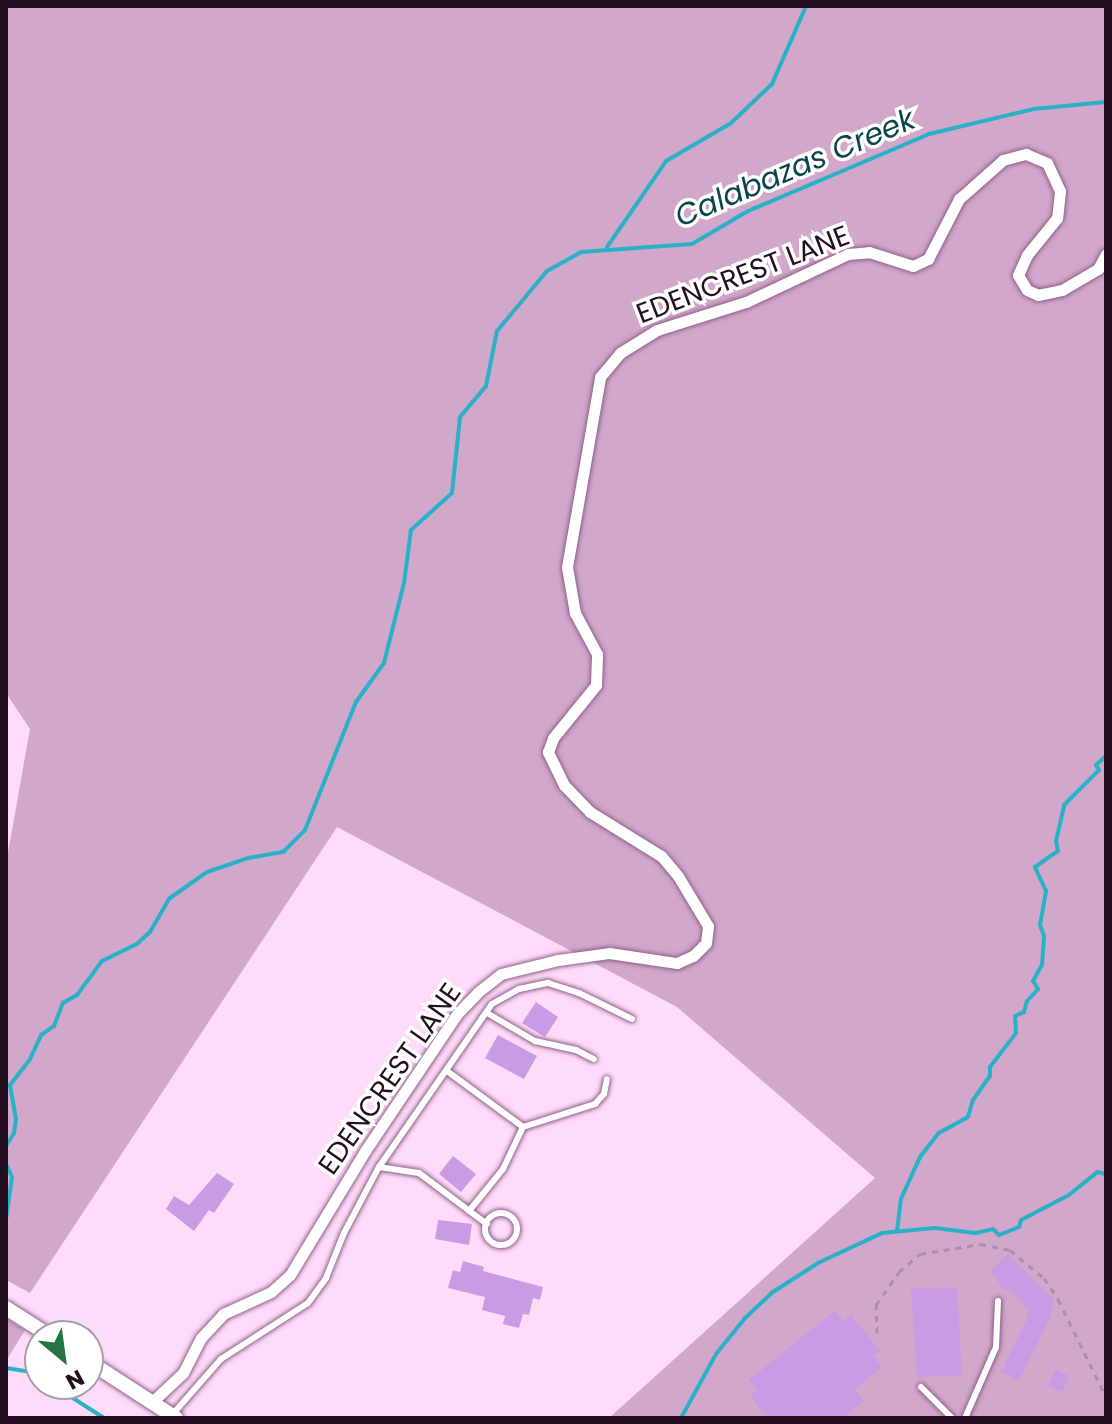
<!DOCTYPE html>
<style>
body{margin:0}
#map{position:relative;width:1112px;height:1424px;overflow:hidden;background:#fedbf8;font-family:Poppins,sans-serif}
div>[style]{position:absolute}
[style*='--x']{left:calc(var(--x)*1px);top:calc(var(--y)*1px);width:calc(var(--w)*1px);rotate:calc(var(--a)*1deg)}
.green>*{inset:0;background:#d1a7ca}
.stream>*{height:4px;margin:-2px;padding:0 2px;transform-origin:2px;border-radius:2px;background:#29b1c8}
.building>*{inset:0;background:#c89be4}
.path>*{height:3px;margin-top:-1.5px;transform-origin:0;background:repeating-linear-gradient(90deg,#ad8fa8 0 6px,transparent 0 12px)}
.roads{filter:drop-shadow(0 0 2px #925f8a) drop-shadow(0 0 2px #925f8a)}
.service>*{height:6px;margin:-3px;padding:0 3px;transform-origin:3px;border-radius:3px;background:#fff}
.service>.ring{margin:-3px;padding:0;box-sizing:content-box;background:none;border:6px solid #fff;border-radius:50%}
.minor>*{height:11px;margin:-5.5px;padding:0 5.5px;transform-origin:5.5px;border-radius:5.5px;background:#fff}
.tertiary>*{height:14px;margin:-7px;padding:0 7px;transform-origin:7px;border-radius:7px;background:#fff}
span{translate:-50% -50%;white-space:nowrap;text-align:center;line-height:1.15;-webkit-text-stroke:7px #fff;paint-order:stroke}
.street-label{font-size:28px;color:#230f20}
.water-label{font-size:30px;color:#0a444d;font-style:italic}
.frame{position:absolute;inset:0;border:8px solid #230f20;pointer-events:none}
.north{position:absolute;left:24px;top:1320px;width:80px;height:80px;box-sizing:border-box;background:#fff;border:2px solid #a79fa6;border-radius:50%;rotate:151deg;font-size:22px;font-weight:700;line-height:32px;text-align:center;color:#230f20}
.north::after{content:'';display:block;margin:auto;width:28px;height:36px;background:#277443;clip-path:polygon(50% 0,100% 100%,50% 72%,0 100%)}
</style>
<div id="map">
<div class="green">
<div style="clip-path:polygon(6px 6px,1106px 6px,1106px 1418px,609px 1418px,875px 1178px,677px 1007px,337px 827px,30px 1293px,6px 1280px,6px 864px,30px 729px,6px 693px)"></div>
<div style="clip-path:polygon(6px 1318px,25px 1330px,6px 1361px)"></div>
</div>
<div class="stream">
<div style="--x:607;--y:247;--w:104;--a:-55.5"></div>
<div style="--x:666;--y:161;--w:75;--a:-30.3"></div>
<div style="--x:731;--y:123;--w:57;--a:-43.6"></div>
<div style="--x:772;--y:84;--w:85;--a:-66.4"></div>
<div style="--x:6;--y:1146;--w:15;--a:-58"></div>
<div style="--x:14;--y:1133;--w:14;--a:-82"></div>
<div style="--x:16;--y:1119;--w:35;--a:-100"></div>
<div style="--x:10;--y:1085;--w:33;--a:-52"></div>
<div style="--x:30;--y:1059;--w:26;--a:-65"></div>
<div style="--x:41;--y:1035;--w:16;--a:-35"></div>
<div style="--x:54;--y:1026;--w:25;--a:-69"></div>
<div style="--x:63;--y:1003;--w:16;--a:-30"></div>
<div style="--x:77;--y:995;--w:42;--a:-53.7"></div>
<div style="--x:102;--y:961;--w:39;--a:-26"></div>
<div style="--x:137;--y:944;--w:18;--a:-43"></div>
<div style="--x:150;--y:932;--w:39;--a:-60"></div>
<div style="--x:170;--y:898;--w:45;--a:-35.1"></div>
<div style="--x:207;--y:872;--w:43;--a:-18.9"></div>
<div style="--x:248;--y:858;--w:36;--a:-10"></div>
<div style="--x:283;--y:852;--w:31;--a:-45"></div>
<div style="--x:305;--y:830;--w:138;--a:-68.3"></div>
<div style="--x:356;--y:702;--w:48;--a:-54.3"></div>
<div style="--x:384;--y:663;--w:82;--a:-76"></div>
<div style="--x:404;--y:583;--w:53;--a:-82.5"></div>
<div style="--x:411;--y:530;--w:55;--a:-42.1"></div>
<div style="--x:452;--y:493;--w:76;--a:-84"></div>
<div style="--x:460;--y:417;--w:40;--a:-50"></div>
<div style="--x:486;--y:386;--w:56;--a:-78.7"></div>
<div style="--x:497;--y:331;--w:78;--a:-50.2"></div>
<div style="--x:547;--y:271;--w:39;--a:-29"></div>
<div style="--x:581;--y:252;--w:111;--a:-4.1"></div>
<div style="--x:692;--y:244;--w:65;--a:-30.5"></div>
<div style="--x:748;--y:211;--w:197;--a:-23"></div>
<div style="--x:929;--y:134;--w:108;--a:-13.4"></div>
<div style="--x:1034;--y:109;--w:72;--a:-5.6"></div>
<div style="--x:6;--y:1164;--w:14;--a:65"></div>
<div style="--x:12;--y:1177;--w:42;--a:98.1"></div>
<div style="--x:897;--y:1231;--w:32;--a:-83"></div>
<div style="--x:901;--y:1199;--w:46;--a:-65.7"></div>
<div style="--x:920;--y:1157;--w:31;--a:-52"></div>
<div style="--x:939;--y:1133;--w:33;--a:-29"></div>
<div style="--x:968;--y:1117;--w:18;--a:-74"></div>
<div style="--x:973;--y:1100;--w:29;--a:-55"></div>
<div style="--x:990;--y:1076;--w:9;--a:-90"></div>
<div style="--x:990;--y:1067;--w:43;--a:-52.6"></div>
<div style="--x:1016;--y:1033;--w:17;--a:-93"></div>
<div style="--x:1015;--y:1016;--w:10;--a:-24"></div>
<div style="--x:1024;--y:1012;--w:11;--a:-75"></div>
<div style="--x:1027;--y:1001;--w:16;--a:-47"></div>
<div style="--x:1038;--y:989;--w:9;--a:-122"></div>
<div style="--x:1033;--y:981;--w:18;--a:-61"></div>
<div style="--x:1042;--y:965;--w:29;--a:-86"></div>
<div style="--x:1044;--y:936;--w:12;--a:-110"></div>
<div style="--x:1040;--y:925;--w:35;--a:-80"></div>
<div style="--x:1046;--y:891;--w:26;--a:-115"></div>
<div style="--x:1035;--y:867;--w:28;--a:-35"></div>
<div style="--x:1058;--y:851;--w:10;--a:-101"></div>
<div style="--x:1056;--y:841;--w:37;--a:-77"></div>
<div style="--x:1064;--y:805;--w:49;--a:-45"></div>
<div style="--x:1099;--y:770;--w:6;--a:-121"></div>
<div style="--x:1096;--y:765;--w:13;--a:-42"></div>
<div style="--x:6;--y:1368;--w:24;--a:9"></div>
<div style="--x:30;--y:1372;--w:12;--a:31"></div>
<div style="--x:51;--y:1384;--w:63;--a:32.7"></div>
<div style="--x:681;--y:1418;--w:73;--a:-61.3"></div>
<div style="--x:716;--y:1354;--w:46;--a:-51.1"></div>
<div style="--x:745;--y:1318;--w:38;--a:-43"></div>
<div style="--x:773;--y:1292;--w:54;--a:-32.8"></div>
<div style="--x:818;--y:1263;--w:71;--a:-25.1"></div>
<div style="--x:882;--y:1233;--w:53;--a:-5.4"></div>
<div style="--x:935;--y:1228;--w:41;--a:7"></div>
<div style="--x:976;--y:1233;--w:17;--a:-13"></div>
<div style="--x:993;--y:1229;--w:8;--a:45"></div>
<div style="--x:999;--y:1235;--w:22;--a:-22"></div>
<div style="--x:1019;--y:1227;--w:7;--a:-74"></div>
<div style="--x:1021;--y:1220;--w:54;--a:-27.5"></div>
<div style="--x:1069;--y:1195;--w:36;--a:-39"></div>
<div style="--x:1097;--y:1172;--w:9;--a:13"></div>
</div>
<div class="building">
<div style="clip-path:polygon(536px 1002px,558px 1017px,545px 1037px,522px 1023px)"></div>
<div style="clip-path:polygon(498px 1035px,537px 1056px,524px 1079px,485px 1058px)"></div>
<div style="clip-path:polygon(453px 1156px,476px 1174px,461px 1192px,439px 1174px)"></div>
<div style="clip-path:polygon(217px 1173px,234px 1184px,214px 1213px,209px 1210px,194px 1231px,166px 1209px,174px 1196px,189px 1205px)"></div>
<div style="clip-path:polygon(438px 1220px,472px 1224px,469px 1245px,435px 1239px)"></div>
<div style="clip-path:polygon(1008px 1254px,1054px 1300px,1051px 1316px,1019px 1381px,1001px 1372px,1027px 1319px,1028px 1309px,1012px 1292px,1004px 1290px,990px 1270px)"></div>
<div style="clip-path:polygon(463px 1261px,484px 1267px,483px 1271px,543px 1287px,540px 1300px,533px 1298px,529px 1315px,523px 1314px,519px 1328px,503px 1324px,505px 1316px,482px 1310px,485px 1297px,448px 1288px,453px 1270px,460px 1272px)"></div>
<div style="clip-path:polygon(957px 1287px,962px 1375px,917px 1377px,911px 1289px)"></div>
<div style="clip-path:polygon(835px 1311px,843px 1321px,851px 1315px,880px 1351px,873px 1356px,882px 1367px,854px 1389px,864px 1401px,842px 1418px,768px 1418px,750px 1396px,757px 1390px,749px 1380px)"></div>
<div style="clip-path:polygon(1056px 1370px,1069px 1376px,1062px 1392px,1048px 1385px)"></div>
</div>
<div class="path">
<div style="--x:877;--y:1333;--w:28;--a:-92"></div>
<div style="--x:876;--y:1305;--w:40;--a:-55.1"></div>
<div style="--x:899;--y:1272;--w:28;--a:-41"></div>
<div style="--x:920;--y:1254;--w:61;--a:-9.5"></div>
<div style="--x:980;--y:1244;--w:31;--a:11"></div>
<div style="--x:1010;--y:1250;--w:44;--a:39.5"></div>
<div style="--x:1044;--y:1278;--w:25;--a:56"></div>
<div style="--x:1058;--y:1299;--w:109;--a:63.9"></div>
</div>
<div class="roads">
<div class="service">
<div style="--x:487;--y:1013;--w:56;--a:30.3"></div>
<div style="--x:535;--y:1041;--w:42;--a:12.4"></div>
<div style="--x:576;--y:1050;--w:20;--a:27"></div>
<div style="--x:447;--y:1071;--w:94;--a:36.4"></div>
<div style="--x:379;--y:1167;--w:198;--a:-55.3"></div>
<div style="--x:492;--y:1004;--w:31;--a:-29"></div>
<div style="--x:519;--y:989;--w:30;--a:-12"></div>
<div style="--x:548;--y:983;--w:33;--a:18"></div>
<div style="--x:579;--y:993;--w:59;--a:26.1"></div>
<div style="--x:469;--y:1211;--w:54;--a:-51"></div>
<div style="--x:503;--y:1169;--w:47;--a:-64.5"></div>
<div style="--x:523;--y:1127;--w:76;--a:-17.7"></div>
<div style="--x:595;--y:1104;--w:13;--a:-48"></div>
<div style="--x:604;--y:1094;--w:15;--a:-79"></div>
<div class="ring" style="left:485px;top:1213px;width:26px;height:26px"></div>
<div style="--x:921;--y:1387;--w:44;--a:45"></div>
<div style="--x:172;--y:1415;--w:74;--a:-48.8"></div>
<div style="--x:221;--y:1359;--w:103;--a:-32.8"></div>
<div style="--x:308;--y:1303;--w:31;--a:-54"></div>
<div style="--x:326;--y:1278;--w:48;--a:-68.2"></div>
<div style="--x:344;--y:1233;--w:75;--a:-62.1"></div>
<div style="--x:379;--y:1167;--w:40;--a:8.5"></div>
<div style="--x:419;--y:1173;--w:85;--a:36.9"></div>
<div style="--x:965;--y:1418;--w:77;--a:-66.4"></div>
<div style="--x:996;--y:1347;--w:46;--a:-87.5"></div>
</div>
<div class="minor">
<div style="--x:152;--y:1402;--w:42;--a:-43.1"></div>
<div style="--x:183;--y:1373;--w:39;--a:-63"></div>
<div style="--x:201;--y:1338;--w:33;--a:-47"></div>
<div style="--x:223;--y:1314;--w:53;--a:-24.6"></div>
<div style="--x:271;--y:1292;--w:25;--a:-42"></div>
<div style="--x:290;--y:1275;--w:145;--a:-58.8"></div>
<div style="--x:365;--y:1151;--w:165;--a:-56.1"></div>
<div style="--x:457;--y:1014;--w:30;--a:-46"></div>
<div style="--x:478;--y:992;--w:29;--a:-38"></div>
<div style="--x:501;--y:974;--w:59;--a:-13.8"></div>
<div style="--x:558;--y:960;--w:51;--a:-7.8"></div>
<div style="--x:609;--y:953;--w:69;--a:8.4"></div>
<div style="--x:677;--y:963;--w:17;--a:-24"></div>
<div style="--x:693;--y:956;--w:18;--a:-45"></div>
<div style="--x:706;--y:943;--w:17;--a:-83"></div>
<div style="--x:708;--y:926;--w:58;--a:-121"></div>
<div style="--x:678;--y:876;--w:26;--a:-130"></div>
<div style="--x:661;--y:856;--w:84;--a:-148.2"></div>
<div style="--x:590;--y:812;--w:37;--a:-134"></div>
<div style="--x:564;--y:785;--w:37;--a:-116"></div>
<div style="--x:548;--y:752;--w:15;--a:-70"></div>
<div style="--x:553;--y:738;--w:68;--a:-50.9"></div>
<div style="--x:596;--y:685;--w:31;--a:-88"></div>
<div style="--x:597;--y:654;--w:47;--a:-118.2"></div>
<div style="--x:575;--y:613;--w:47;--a:-99.9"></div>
<div style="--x:567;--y:567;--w:193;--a:-80.1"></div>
<div style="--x:600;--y:377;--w:31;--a:-50"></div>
<div style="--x:620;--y:353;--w:44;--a:-31.9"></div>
<div style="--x:657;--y:330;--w:93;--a:-17.5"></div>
<div style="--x:746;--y:302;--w:113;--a:-25.2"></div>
<div style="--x:848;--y:254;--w:21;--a:-5"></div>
<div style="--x:869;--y:252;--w:46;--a:17.7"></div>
<div style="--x:913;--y:266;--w:17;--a:-25"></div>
<div style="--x:928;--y:259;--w:68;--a:-62.7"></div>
<div style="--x:959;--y:199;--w:59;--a:-41.6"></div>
<div style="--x:1003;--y:160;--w:24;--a:-15"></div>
<div style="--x:1026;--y:154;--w:23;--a:23"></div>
<div style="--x:1047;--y:163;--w:31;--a:65"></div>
<div style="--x:1060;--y:191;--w:27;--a:96"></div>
<div style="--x:1057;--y:218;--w:48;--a:129"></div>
<div style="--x:1027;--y:255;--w:22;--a:114"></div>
<div style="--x:1018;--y:275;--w:17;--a:59"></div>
<div style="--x:1027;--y:290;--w:12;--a:24"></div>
<div style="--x:1038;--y:295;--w:25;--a:-12"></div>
<div style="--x:1062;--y:290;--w:42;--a:-30.3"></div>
<div style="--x:1098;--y:269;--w:17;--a:-62"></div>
</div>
<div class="tertiary">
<div style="--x:6;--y:1308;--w:52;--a:32.5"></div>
<div style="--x:88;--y:1361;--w:105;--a:32.9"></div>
</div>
</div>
<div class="street-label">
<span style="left:743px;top:275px;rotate:-21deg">EDENCREST LANE</span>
<span style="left:390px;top:1079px;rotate:-55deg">EDENCREST LANE</span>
</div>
<div class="water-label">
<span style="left:795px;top:168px;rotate:-23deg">Calabazas Creek</span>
</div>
<div class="frame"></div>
<div class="north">N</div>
</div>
